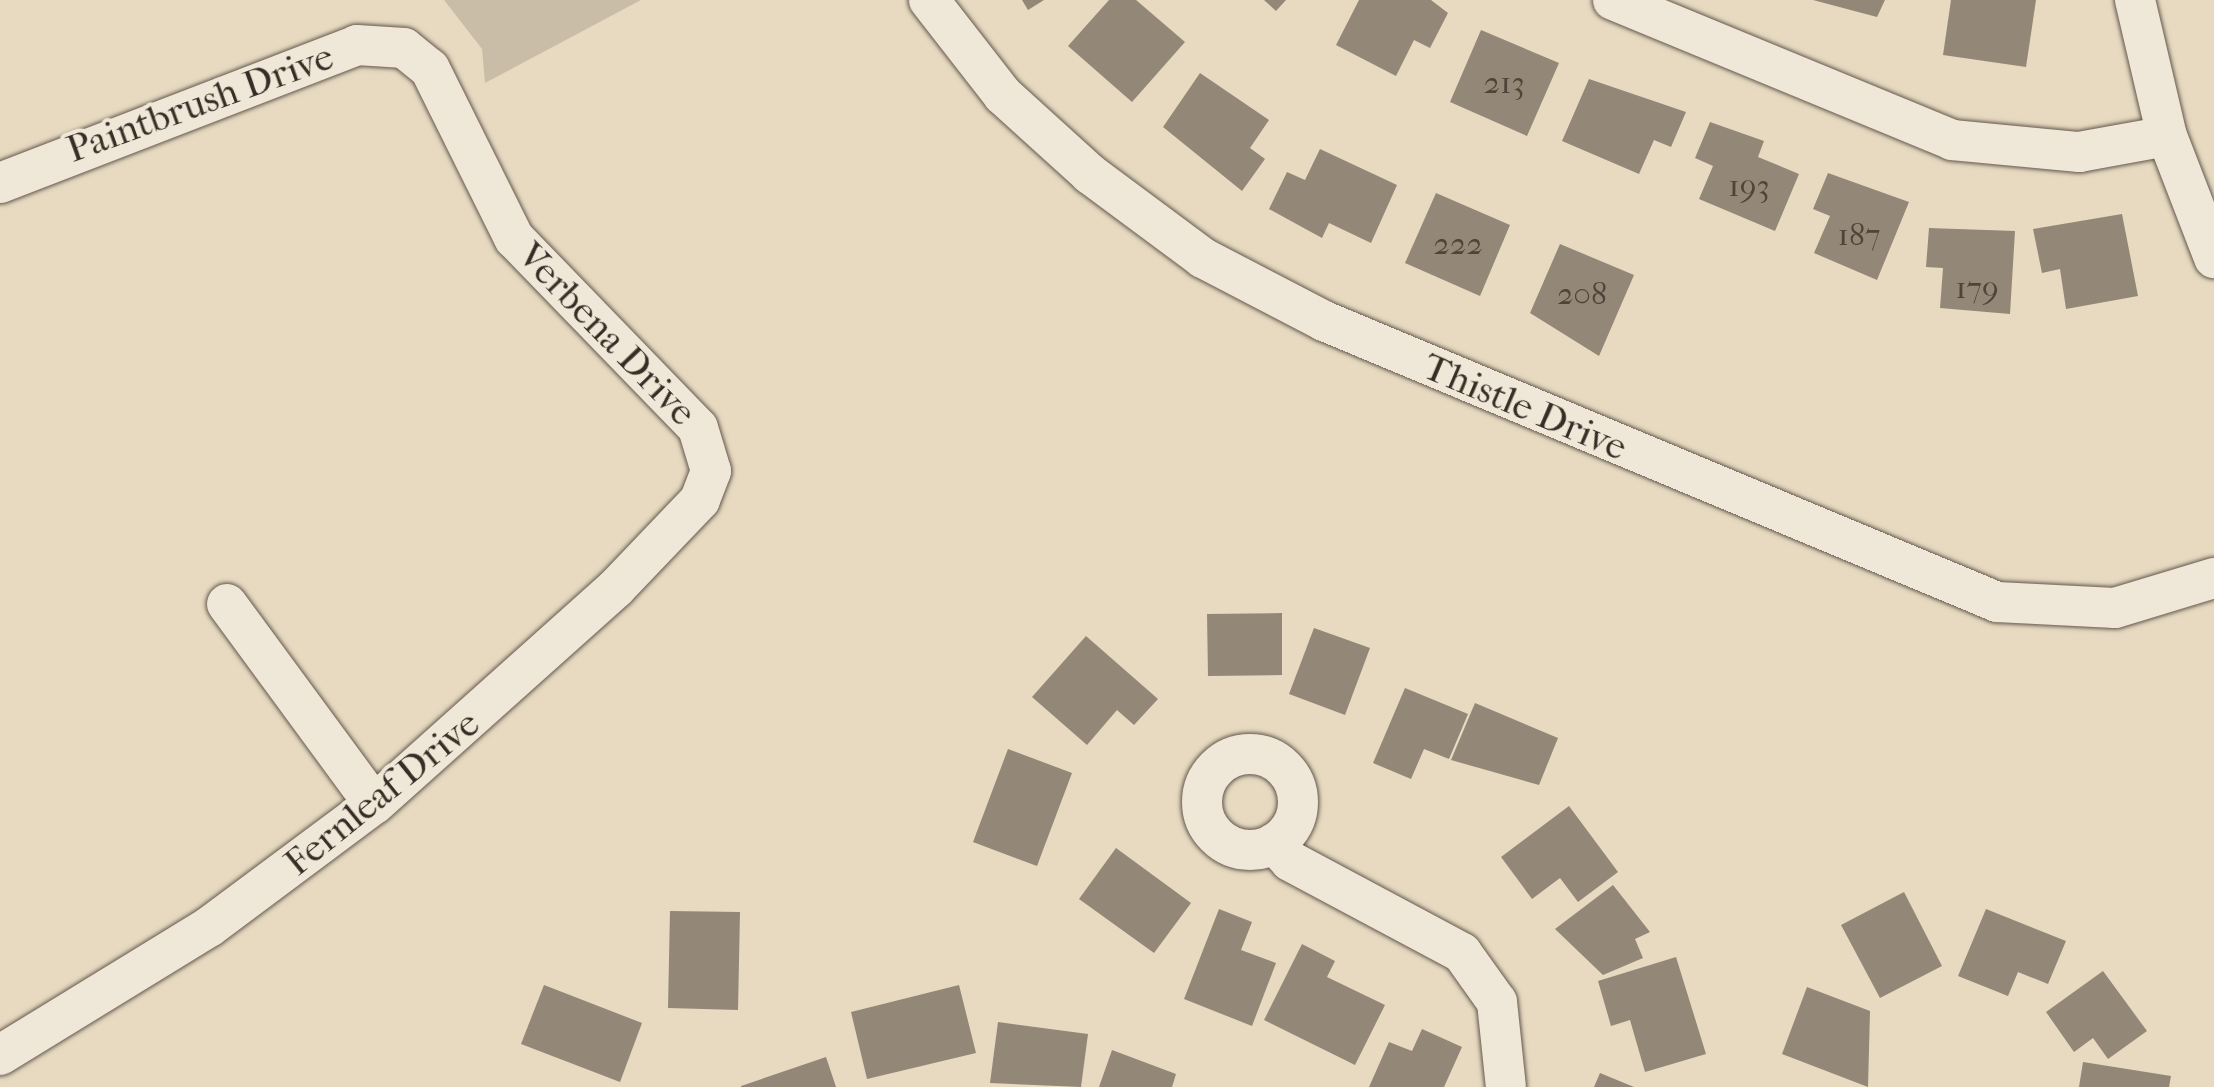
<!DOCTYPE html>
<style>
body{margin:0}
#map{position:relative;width:2214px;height:1087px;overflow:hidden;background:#e7dac1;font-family:"IM FELL French Canon",serif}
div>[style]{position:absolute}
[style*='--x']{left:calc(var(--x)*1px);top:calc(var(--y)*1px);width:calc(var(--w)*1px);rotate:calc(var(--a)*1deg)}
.green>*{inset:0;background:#c9bda7}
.building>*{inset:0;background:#938777}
.roads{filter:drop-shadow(0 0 2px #64584d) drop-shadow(0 0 2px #64584d)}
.street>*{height:40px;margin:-20px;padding:0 20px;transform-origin:20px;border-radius:20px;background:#efe7d7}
.street>.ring{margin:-20px;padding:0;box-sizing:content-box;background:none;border:40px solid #efe7d7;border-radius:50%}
span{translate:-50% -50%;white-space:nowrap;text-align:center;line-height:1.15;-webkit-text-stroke:8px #efe7d7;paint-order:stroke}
.number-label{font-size:32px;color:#4f443a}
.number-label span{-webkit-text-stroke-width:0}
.street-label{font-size:38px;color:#382d26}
</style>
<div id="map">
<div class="green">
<div style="clip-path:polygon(444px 0,641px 0,485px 83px,482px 49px)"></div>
</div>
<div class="building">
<div style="clip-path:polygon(1022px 0,1044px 0,1028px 10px)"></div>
<div style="clip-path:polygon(1109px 0,1136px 0,1185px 42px,1132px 102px,1068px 46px)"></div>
<div style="clip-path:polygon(1264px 0,1286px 0,1276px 11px)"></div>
<div style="clip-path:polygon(1359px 0,1431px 0,1448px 13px,1430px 48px,1414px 40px,1396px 76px,1336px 45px)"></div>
<div style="clip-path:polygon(1813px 0,1885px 0,1877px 17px)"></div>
<div style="clip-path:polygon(1951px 0,2036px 0,2026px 67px,1943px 55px)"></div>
<div style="clip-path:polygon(1481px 30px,1559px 63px,1527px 136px,1450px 102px)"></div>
<div style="clip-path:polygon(1200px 73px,1269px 120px,1250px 148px,1265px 159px,1242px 191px,1163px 127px)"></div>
<div style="clip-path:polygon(1589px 79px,1686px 112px,1671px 147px,1654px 140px,1639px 174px,1562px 141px)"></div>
<div style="clip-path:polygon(1710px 122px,1764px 141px,1758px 157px,1799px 174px,1775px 231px,1699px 199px,1713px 166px,1695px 158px)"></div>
<div style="clip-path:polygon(1320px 149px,1397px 185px,1371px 243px,1329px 223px,1322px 238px,1269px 209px,1287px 172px,1305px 180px)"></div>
<div style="clip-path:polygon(1828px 173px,1909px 202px,1877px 280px,1814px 253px,1830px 216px,1813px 209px)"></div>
<div style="clip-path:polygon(1436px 193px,1510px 225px,1480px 296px,1405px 263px)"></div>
<div style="clip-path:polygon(2122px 214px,2138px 296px,2066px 309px,2060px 269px,2042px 273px,2033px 229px)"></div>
<div style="clip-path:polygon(1929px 228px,2015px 231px,2010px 314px,1940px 308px,1943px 268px,1926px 267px)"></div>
<div style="clip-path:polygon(1560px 244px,1634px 275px,1599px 356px,1530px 313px)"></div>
<div style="clip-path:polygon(1282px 613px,1282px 675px,1208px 676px,1207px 614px)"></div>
<div style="clip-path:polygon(1314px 628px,1370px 648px,1345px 715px,1289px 694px)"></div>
<div style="clip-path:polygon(1086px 636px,1158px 699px,1134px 725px,1117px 710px,1087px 745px,1032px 697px)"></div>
<div style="clip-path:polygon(1405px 688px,1468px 714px,1449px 759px,1424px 749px,1411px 779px,1373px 763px)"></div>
<div style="clip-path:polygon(1475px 703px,1558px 738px,1539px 785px,1451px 760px)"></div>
<div style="clip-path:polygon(1008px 749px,1072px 773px,1037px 866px,973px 842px)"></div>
<div style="clip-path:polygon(1569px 806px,1618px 872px,1578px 902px,1560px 878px,1532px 899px,1501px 857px)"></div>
<div style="clip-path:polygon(1116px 848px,1191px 903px,1154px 953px,1079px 899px)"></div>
<div style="clip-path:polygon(1613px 885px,1650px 932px,1635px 939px,1643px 958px,1603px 975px,1555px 929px)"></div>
<div style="clip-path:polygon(1904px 892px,1942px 966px,1880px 998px,1841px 925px)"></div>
<div style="clip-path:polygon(1219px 909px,1252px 922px,1241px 950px,1276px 963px,1252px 1026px,1184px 999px)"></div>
<div style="clip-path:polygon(1986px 909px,2066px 941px,2048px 984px,2018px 972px,2008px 996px,1958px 976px)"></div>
<div style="clip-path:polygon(670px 911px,740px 912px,738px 1010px,668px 1008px)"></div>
<div style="clip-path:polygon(1302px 944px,1335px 961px,1327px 977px,1385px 1005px,1355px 1065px,1264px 1020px)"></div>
<div style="clip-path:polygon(1676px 957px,1706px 1054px,1645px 1072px,1630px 1020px,1611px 1026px,1598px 981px)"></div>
<div style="clip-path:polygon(2103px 971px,2147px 1031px,2108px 1059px,2093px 1038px,2074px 1052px,2046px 1012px)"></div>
<div style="clip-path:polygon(544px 985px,642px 1023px,620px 1082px,521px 1044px)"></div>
<div style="clip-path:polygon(959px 985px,976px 1053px,867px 1079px,851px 1012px)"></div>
<div style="clip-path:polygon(1807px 987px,1870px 1011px,1868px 1087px,1782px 1054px)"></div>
<div style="clip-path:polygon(998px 1022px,1088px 1034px,1081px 1087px,990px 1083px)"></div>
<div style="clip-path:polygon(1422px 1029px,1462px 1047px,1444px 1087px,1369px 1087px,1389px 1042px,1412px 1051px)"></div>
<div style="clip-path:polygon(1112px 1050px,1176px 1074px,1172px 1087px,1099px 1087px)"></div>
<div style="clip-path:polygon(826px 1057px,836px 1087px,741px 1087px,741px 1086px)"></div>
<div style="clip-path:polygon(2083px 1062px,2171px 1076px,2169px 1087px,2079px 1087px)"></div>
<div style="clip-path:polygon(1600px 1073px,1634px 1087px,1594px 1087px)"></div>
</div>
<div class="roads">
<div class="street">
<div style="--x:929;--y:0;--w:120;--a:52.1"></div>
<div style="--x:1003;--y:95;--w:118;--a:42.2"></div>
<div style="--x:1090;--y:174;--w:141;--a:36.6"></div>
<div style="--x:1203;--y:258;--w:136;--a:27.5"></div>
<div style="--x:1324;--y:321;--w:729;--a:22.66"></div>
<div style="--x:1997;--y:602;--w:118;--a:2.9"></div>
<div style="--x:2115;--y:608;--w:103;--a:-16.9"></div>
<div style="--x:1613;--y:0;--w:367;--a:22.4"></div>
<div style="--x:1952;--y:140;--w:128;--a:5.4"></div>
<div style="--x:2079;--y:152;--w:89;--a:-10.3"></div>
<div style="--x:2135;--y:0;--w:140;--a:76.8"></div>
<div style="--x:2167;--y:136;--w:131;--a:68.9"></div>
<div style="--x:0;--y:183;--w:383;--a:-21.1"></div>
<div style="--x:357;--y:45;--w:47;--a:3.7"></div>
<div style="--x:404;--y:48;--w:33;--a:39"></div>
<div style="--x:430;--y:69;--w:189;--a:63.6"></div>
<div style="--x:514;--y:238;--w:264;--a:45.9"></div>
<div style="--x:698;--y:428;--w:45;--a:73.2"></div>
<div style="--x:711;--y:471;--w:31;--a:111"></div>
<div style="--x:700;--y:500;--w:122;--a:133.7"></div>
<div style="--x:616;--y:588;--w:324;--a:138.2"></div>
<div style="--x:374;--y:804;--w:206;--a:143.3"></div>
<div style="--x:209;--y:927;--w:245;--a:148.5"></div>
<div style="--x:227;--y:604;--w:248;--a:53.7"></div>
<div class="ring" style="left:1202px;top:754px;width:56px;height:56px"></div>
<div style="--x:1274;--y:843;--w:24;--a:48"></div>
<div style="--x:1290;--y:861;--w:195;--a:28.1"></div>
<div style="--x:1462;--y:953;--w:60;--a:54.5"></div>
<div style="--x:1497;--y:1002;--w:85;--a:84"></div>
</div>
</div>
<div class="number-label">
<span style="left:1504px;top:83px">213</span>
<span style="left:1749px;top:186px">193</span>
<span style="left:1859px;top:235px">187</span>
<span style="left:1458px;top:244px">222</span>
<span style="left:1977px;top:288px">179</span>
<span style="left:1582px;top:294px">208</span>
</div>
<div class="street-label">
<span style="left:200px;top:103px;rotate:-20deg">Paintbrush Drive</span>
<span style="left:607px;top:334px;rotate:46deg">Verbena Drive</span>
<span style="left:1525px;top:407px;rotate:23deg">Thistle Drive</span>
<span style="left:382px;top:793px;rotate:-39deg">Fernleaf Drive</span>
</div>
</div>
